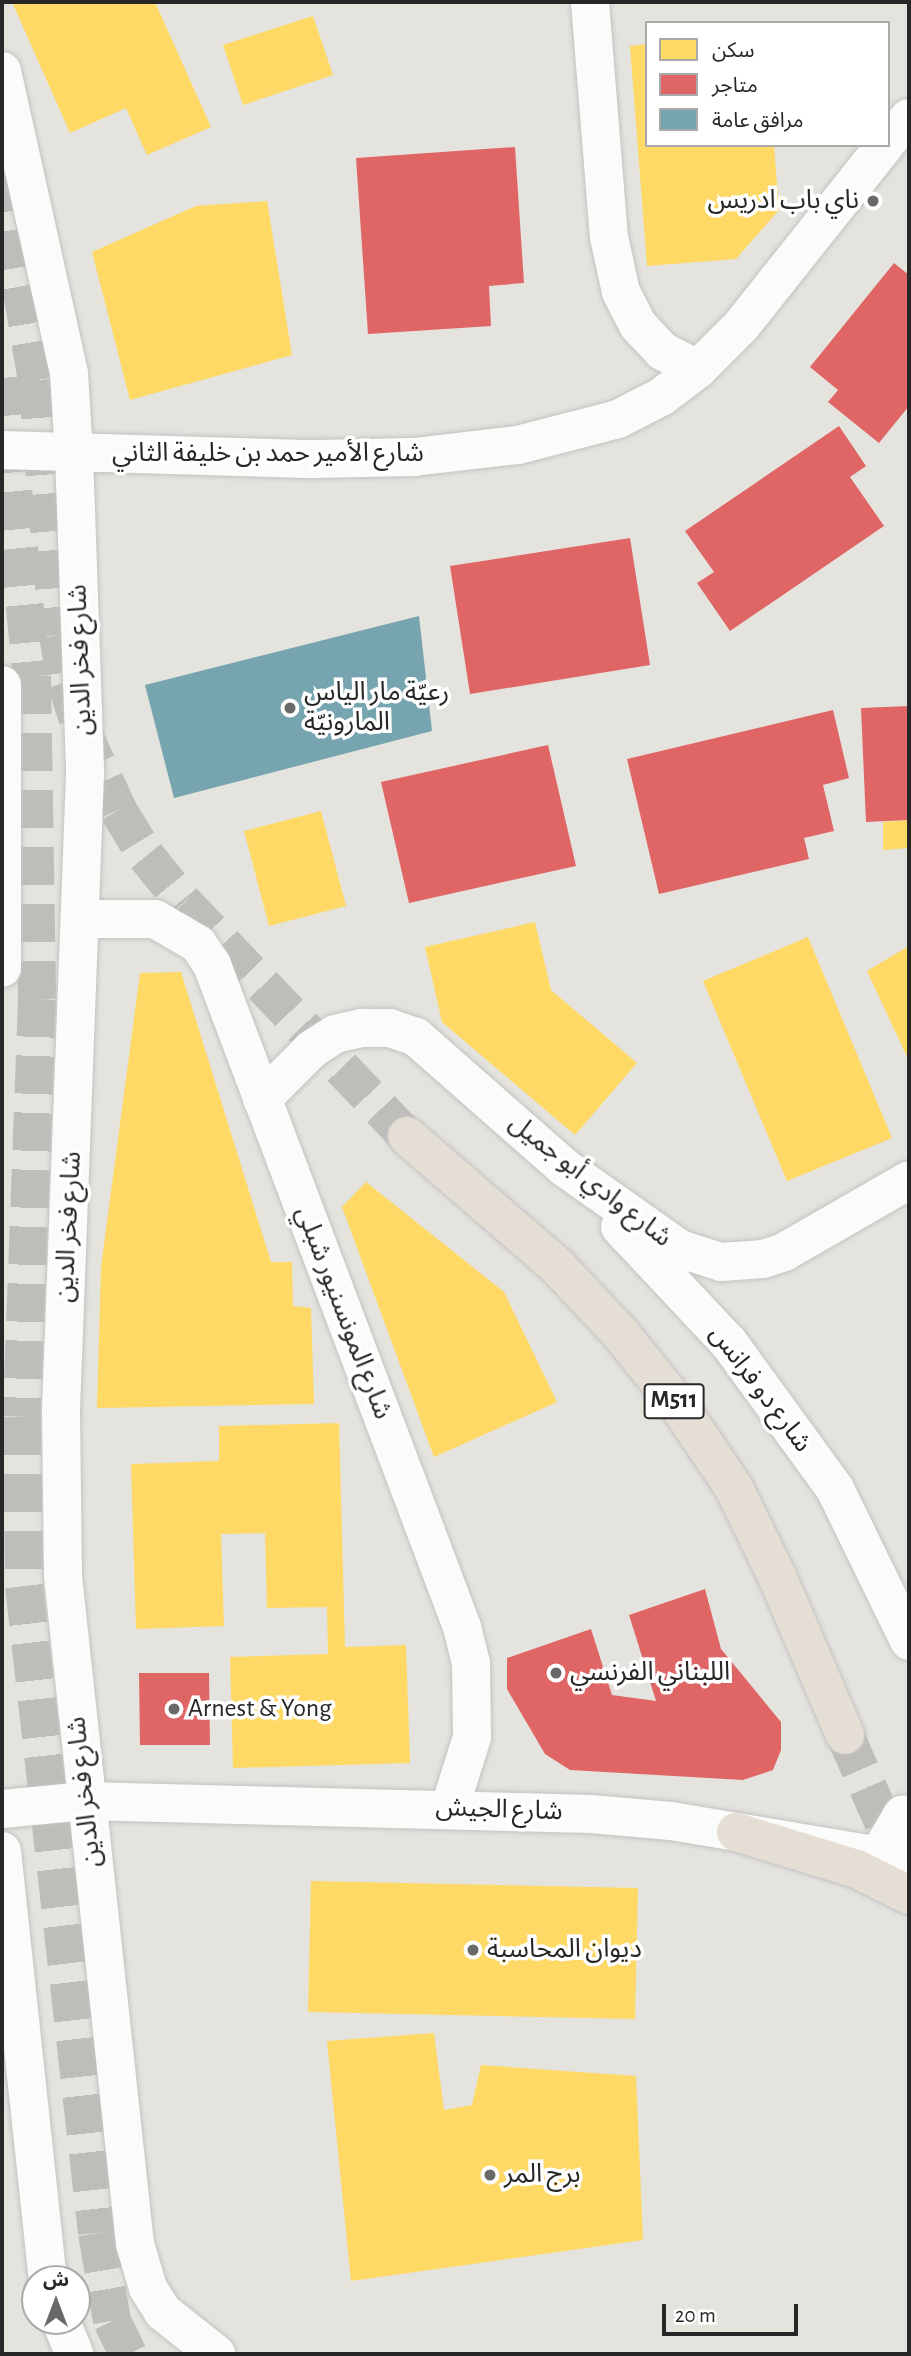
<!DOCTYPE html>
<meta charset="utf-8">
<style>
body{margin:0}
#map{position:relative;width:911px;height:2356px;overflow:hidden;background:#e4e3de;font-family:"Alegreya Sans","Noto Sans Arabic",sans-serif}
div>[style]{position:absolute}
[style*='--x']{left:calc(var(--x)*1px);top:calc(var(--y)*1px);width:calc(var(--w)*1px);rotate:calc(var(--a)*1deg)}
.homes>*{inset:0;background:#ffd966}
.shops>*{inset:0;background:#e06666}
.public>*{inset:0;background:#76a5af}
.highway-tunnel>*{height:38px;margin-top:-19px;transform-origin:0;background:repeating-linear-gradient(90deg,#bebdb9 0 38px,transparent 0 57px)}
.roads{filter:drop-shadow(0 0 2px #c2c2c2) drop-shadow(0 0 2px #c2c2c2)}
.street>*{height:38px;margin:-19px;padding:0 19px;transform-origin:19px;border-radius:19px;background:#fbfbfa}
.secondary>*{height:38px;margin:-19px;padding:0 19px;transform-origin:19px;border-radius:19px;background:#fbfbfa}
.highway>*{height:38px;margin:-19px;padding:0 19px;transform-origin:19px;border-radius:19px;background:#e5ded4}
.dots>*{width:19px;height:19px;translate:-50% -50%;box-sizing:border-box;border:4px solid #fff;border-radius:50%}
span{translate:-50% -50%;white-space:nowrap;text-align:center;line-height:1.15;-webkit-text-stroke:7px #fff;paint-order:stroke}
.shield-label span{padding:2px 5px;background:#fff;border:2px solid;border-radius:5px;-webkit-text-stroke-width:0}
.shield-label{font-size:24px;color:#272727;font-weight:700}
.poi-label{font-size:26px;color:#272727}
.right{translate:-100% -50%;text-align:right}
.left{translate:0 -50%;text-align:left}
.street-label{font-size:26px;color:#272727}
.frame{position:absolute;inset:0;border:4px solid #272727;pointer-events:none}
.legend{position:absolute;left:645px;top:21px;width:245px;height:126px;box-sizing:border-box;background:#fff;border:2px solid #a9a9a9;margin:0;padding:9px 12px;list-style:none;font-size:21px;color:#272727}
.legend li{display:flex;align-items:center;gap:14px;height:35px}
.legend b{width:35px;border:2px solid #a9a9a9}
.north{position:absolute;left:21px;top:2265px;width:70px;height:70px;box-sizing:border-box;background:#fff;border:2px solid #a9a9a9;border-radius:50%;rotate:0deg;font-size:19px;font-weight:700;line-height:28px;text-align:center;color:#272727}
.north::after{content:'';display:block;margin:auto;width:24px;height:32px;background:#696967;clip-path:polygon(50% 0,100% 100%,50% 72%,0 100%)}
.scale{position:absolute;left:662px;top:2304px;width:136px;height:32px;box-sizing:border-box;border:4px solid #272727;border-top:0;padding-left:9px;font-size:21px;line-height:24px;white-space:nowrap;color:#272727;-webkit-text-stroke:5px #fff;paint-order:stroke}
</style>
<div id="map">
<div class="homes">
<div style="clip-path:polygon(12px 2px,155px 2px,211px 127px,147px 155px,126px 108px,70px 133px)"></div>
<div style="clip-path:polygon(313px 16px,333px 75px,243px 105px,223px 45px)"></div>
<div style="clip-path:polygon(647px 44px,647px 145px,774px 145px,779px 210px,736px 259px,647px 266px,630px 46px)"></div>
<div style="clip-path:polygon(267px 201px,292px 355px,130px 400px,92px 252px,196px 206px)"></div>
<div style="clip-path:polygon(321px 811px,346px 906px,269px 926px,244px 831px)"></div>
<div style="clip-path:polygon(909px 820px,909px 848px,883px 850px,883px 822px)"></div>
<div style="clip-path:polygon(535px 922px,551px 990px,637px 1063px,575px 1135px,442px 1022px,425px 947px)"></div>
<div style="clip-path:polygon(808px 937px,892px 1138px,787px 1181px,703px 981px)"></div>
<div style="clip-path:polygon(909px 946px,909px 1061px,867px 971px)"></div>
<div style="clip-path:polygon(181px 972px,271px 1262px,292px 1262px,293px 1306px,311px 1308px,314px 1404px,97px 1408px,101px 1267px,140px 973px)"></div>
<div style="clip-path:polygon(366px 1182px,504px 1292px,557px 1402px,434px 1457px,342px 1207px)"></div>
<div style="clip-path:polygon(339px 1423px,345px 1647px,406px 1645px,410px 1763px,233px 1768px,230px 1657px,328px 1654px,327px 1607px,267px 1608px,265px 1533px,221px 1534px,224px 1626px,136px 1629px,131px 1464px,219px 1461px,219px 1426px)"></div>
<div style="clip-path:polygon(311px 1881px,638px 1888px,635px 2019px,308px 2012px)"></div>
<div style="clip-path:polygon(434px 2033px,444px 2110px,472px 2105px,481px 2065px,636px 2076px,643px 2240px,351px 2281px,327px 2041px)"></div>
</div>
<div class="shops">
<div style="clip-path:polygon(515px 147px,524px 283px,489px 286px,491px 326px,368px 334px,356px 158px)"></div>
<div style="clip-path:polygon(894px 263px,909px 275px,909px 406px,879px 443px,828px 402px,838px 390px,810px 367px)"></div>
<div style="clip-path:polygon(839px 426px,866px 466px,850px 477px,884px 526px,730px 631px,697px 583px,714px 572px,685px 531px)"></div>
<div style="clip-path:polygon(630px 538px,650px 665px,470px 694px,450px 566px)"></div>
<div style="clip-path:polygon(909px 706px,909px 820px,866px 822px,861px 708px)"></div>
<div style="clip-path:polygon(833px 710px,849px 778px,823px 785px,834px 831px,804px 838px,809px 859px,659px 894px,627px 759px)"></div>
<div style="clip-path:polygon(548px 745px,576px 866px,409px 903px,381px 782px)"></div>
<div style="clip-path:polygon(705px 1589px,721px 1649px,781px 1722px,781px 1750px,773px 1770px,743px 1780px,570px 1770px,545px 1754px,507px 1689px,507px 1658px,591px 1629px,612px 1695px,656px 1701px,629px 1615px)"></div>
<div style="clip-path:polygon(139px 1673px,209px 1673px,210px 1745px,140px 1745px)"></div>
</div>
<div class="public">
<div style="clip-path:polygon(419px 616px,432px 731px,174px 798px,145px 685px)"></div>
</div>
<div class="highway-tunnel">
<div style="--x:2;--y:174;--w:209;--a:80.4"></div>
<div style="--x:37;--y:380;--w:256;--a:85.3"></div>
<div style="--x:58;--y:635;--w:48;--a:80.3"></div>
<div style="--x:66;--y:682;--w:49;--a:72.3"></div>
<div style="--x:81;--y:729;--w:89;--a:65.4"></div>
<div style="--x:118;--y:810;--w:54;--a:58.7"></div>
<div style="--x:146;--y:856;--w:60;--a:51"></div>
<div style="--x:184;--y:903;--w:323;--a:46.3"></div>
<div style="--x:2;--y:378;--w:300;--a:84.3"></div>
<div style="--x:32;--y:676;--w:323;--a:89.1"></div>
<div style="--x:37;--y:999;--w:418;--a:92.1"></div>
<div style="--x:22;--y:1417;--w:169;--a:89.3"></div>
<div style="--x:24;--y:1586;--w:651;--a:83.56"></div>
<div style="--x:97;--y:2233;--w:89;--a:80.3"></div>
<div style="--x:112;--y:2321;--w:37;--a:64"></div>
<div style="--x:845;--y:1735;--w:137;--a:66.4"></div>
</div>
<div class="roads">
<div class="street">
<div style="--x:590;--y:2;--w:236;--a:85.4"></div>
<div style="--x:609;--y:237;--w:56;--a:77.7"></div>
<div style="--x:621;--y:292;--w:37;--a:63"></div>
<div style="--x:638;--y:325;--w:35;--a:47"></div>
<div style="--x:662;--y:351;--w:40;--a:26.6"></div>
<div style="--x:82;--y:919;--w:73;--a:0"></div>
<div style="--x:155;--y:919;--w:50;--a:30.2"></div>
<div style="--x:198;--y:944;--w:25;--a:56"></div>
<div style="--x:212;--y:965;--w:708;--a:69.31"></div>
<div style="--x:462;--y:1627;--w:37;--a:76"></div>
<div style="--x:471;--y:1663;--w:74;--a:89.2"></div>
<div style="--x:472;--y:1737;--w:73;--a:107.4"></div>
<div style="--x:262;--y:1099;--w:71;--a:-45"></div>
<div style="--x:312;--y:1049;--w:27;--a:-33"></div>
<div style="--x:335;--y:1034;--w:28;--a:-13"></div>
<div style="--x:362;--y:1028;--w:28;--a:0"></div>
<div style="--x:390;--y:1028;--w:28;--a:19"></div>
<div style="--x:416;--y:1037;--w:198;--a:41.3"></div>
<div style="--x:565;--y:1168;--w:141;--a:35.2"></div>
<div style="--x:680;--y:1249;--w:43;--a:17.6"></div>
<div style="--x:721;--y:1262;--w:42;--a:-4.1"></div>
<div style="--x:763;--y:1259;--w:22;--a:-18"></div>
<div style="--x:784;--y:1252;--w:144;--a:-29.9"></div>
<div style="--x:620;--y:1227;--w:159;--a:46.8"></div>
<div style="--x:729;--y:1343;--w:180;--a:54"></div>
<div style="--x:835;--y:1489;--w:169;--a:64"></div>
<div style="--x:85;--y:1801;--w:506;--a:1.47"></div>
<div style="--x:591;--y:1814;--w:80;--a:5"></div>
<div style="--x:671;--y:1821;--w:241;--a:9.5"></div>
<div style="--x:878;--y:1856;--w:48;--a:-59.7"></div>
</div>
<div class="secondary">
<div style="--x:2;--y:71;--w:310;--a:77.5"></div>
<div style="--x:69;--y:374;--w:79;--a:86.4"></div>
<div style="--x:74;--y:453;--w:321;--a:88"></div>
<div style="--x:85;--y:774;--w:636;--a:92.16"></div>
<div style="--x:61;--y:1410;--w:166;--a:89.3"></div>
<div style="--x:63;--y:1576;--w:672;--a:83.85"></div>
<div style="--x:135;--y:2244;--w:46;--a:73.5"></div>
<div style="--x:148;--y:2288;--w:28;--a:58"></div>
<div style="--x:163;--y:2312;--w:68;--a:38.4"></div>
<div style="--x:888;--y:141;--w:31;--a:-48"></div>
<div style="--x:2;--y:450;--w:312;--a:1.7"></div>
<div style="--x:314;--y:459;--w:100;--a:-1.1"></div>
<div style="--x:414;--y:457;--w:105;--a:-6.6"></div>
<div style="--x:518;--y:445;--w:103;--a:-14.6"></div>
<div style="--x:618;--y:419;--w:48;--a:-27.1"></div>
<div style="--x:661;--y:397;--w:46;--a:-37.1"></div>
<div style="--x:698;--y:369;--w:61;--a:-45"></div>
<div style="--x:741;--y:326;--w:231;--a:-51.5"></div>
<div style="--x:2;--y:685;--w:283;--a:90"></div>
<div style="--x:2;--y:1809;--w:83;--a:-5.5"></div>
<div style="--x:2;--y:1851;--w:430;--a:83.9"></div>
<div style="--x:61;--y:2321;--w:35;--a:68"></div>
</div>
<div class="highway">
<div style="--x:407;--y:1136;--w:197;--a:40.9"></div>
<div style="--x:556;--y:1265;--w:93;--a:46.7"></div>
<div style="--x:620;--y:1333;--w:92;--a:51.1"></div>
<div style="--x:678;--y:1405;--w:100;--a:56"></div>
<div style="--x:734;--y:1488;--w:98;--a:64"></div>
<div style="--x:777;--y:1576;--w:173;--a:66.8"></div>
<div style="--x:736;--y:1832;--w:127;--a:17"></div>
<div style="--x:857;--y:1869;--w:58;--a:26.6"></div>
</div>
</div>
<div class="dots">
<div style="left:873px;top:201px;background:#696967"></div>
<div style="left:290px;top:708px;background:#696967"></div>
<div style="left:556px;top:1673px;background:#696967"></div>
<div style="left:174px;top:1709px;background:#696967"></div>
<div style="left:473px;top:1950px;background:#696967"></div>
<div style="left:490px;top:2175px;background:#696967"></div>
</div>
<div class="shield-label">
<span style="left:674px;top:1401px">M511</span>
</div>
<div class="poi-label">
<span class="right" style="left:859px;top:201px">ناي باب ادريس</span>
<span class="left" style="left:304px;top:708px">رعيّة مار الياس<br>المارونيّة</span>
<span class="left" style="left:570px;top:1673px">اللبناني الفرنسي</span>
<span class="left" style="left:188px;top:1709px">Arnest &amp; Yong</span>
<span class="left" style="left:487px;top:1950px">ديوان المحاسبة</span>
<span class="left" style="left:504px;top:2175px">برج المر</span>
</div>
<div class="street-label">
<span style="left:268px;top:454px">شارع الأمير حمد بن خليفة الثاني</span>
<span style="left:81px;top:660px;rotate:-92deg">شارع فخر الدين</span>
<span style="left:590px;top:1181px;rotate:38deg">شارع وادي أبو جميل</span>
<span style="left:69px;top:1227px;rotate:-87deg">شارع فخر الدين</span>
<span style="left:343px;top:1313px;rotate:69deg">شارع المونسنيور شبلي</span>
<span style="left:760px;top:1389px;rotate:53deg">شارع دو فرانس</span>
<span style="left:85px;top:1792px;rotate:-96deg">شارع فخر الدين</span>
<span style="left:499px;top:1810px;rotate:2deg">شارع الجيش</span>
</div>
<div class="frame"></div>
<ul class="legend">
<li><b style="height:19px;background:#ffd966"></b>سكن</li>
<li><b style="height:19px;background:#e06666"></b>متاجر</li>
<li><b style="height:19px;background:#76a5af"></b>مرافق عامة</li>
</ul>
<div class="north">ش</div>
<div class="scale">20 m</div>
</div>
